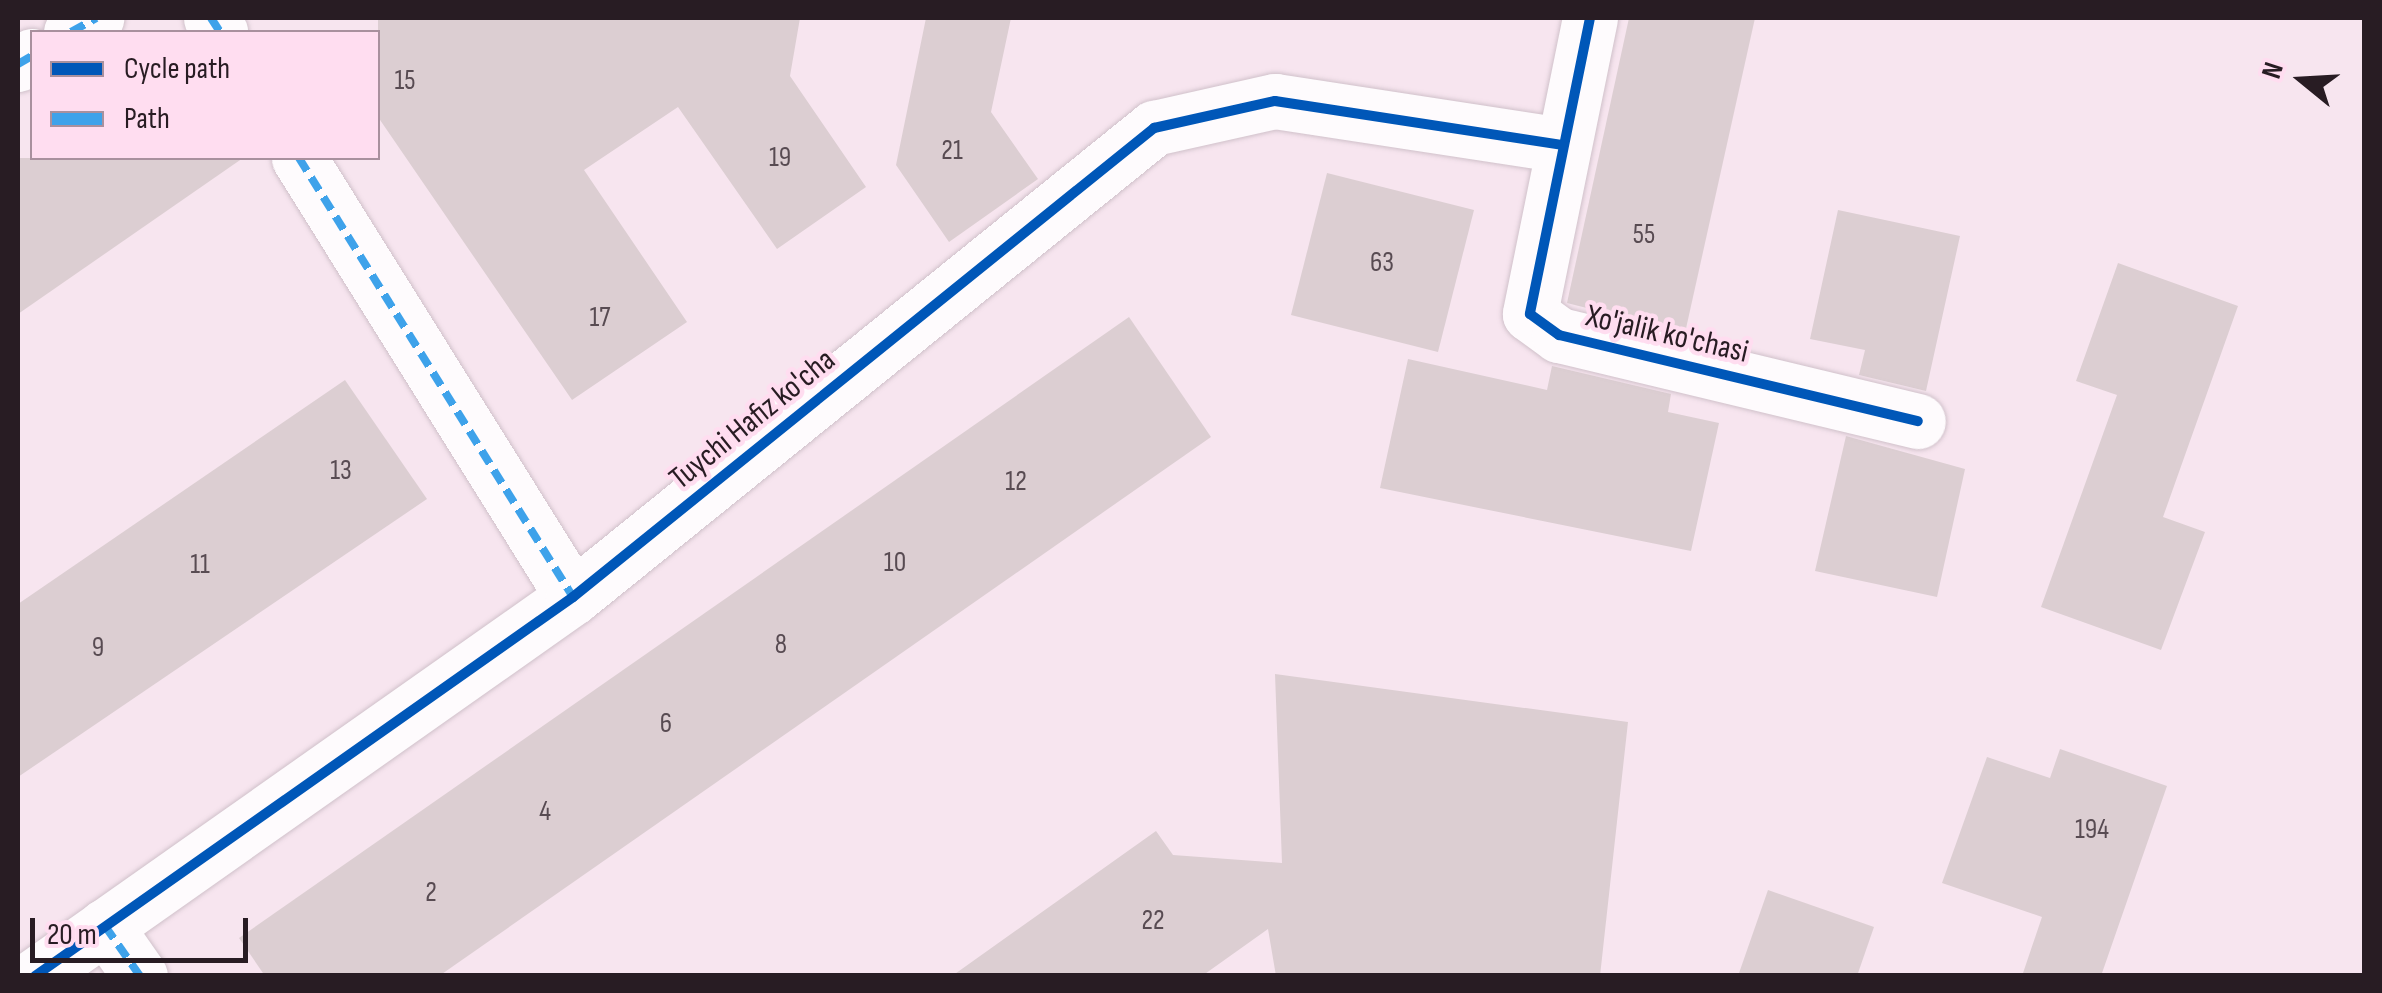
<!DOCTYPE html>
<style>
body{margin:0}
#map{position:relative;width:2382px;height:993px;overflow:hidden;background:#f7e5ef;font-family:"Sofia Sans Condensed",sans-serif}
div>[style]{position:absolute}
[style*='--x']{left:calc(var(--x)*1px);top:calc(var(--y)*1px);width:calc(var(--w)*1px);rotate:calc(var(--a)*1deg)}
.building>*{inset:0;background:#dcced2}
.roads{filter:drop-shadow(0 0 2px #d0c1ca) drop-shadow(0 0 2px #d0c1ca)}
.street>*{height:55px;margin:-27.5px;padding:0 27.5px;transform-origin:27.5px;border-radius:27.5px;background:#fefbfd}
.quiet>*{height:8px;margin-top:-4px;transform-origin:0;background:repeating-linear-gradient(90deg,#3ea2ea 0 15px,transparent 0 23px)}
.cycleway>*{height:10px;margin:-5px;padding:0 5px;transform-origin:5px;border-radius:5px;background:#0057b8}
span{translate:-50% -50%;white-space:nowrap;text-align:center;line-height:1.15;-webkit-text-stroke:9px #ffddf0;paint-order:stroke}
.number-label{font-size:28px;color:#584b52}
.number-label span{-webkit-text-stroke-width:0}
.street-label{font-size:32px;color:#281c23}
.frame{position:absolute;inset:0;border:20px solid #281c23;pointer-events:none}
.legend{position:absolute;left:30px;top:30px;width:350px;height:130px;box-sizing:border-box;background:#ffddf0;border:2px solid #a9909e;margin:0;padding:12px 18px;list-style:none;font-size:30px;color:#281c23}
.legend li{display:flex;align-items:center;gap:20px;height:50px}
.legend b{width:50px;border:2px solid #a9909e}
.north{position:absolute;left:2252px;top:30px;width:100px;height:100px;-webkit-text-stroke:8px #ffddf0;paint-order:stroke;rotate:288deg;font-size:28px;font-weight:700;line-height:40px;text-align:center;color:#281c23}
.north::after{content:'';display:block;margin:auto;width:35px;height:45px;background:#281c23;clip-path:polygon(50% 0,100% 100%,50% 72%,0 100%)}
.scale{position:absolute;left:30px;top:918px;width:218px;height:45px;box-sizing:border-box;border:5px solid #281c23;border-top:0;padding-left:12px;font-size:30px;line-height:35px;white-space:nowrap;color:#281c23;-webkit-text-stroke:8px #ffddf0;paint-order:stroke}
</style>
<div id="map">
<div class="building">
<div style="clip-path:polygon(378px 18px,800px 18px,790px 76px,866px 187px,777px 249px,678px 107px,584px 170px,687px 322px,572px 400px,378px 117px)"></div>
<div style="clip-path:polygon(926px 18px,1011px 18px,991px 112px,1038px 179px,949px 242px,896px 165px)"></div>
<div style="clip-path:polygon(1629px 18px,1755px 18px,1685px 333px,1567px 303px)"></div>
<div style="clip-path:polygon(18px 158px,243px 158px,18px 314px)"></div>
<div style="clip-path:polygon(1327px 173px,1474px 210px,1438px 352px,1291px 315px)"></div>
<div style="clip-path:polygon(1838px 210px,1960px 236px,1926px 391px,1859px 375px,1865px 350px,1810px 339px)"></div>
<div style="clip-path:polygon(2118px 263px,2238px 306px,2163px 517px,2205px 532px,2161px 650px,2041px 607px,2117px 395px,2076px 381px)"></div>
<div style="clip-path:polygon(1129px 317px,1211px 437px,439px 976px,265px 976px,239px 938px)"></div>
<div style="clip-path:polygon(1408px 359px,1547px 390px,1552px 366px,1671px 394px,1668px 412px,1719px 423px,1691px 551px,1380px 488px)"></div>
<div style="clip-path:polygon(345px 380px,427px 499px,18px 777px,18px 604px)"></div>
<div style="clip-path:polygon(1846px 436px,1965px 469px,1937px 597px,1815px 571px)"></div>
<div style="clip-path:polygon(1275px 674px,1628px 722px,1600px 976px,1276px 976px,1268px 929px,1202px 976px,952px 976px,1156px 831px,1173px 855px,1282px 863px)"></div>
<div style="clip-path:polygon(2060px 749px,2167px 786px,2101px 976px,2022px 976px,2042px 917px,1942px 883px,1987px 757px,2050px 778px)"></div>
<div style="clip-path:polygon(1768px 890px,1874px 927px,1857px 976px,1738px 976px)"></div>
</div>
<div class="roads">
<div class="street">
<div style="--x:211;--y:18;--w:17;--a:57"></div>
<div style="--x:1590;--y:18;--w:302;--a:101.5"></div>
<div style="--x:1530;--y:314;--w:36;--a:36"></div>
<div style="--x:1559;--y:335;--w:369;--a:13.5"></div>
<div style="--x:71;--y:32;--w:29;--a:-29"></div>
<div style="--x:18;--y:64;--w:16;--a:-30"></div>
<div style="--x:299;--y:158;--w:517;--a:58.03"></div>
<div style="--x:105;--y:926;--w:61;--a:55"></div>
<div style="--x:35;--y:976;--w:658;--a:-35.16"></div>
<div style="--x:573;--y:597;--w:747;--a:-38.91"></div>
<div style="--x:1154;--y:128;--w:124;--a:-12.6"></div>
<div style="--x:1275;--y:101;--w:290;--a:8.7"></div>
</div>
</div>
<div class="quiet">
<div style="--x:211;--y:18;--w:17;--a:57"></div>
<div style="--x:71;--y:32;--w:29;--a:-29"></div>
<div style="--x:18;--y:64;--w:16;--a:-30"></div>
<div style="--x:299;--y:158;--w:517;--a:58.03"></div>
<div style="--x:105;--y:926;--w:61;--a:55"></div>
</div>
<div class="cycleway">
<div style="--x:1590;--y:18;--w:302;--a:101.5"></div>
<div style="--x:1530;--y:314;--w:36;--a:36"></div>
<div style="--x:1559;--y:335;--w:369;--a:13.5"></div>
<div style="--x:35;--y:976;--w:658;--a:-35.16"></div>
<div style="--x:573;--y:597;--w:747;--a:-38.91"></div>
<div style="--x:1154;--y:128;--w:124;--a:-12.6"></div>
<div style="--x:1275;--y:101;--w:290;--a:8.7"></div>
</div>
<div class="number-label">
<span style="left:405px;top:81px">15</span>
<span style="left:952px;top:151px">21</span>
<span style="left:780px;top:158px">19</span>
<span style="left:1644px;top:235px">55</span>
<span style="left:1382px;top:263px">63</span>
<span style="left:600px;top:318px">17</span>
<span style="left:341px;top:471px">13</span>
<span style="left:1016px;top:482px">12</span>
<span style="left:895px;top:563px">10</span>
<span style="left:200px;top:565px">11</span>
<span style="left:781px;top:645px">8</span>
<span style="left:98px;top:648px">9</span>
<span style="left:666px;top:724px">6</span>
<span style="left:545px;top:812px">4</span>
<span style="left:2092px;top:830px">194</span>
<span style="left:431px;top:893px">2</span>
<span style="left:1153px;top:921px">22</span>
</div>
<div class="street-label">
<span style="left:1667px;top:335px;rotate:13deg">Xo'jalik ko'chasi</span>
<span style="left:753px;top:420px;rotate:-39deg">Tuychi Hafiz ko'cha</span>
</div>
<div class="frame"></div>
<ul class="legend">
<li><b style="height:12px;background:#0057b8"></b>Cycle path</li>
<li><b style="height:12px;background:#3ea2ea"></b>Path</li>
</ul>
<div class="north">N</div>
<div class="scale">20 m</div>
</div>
